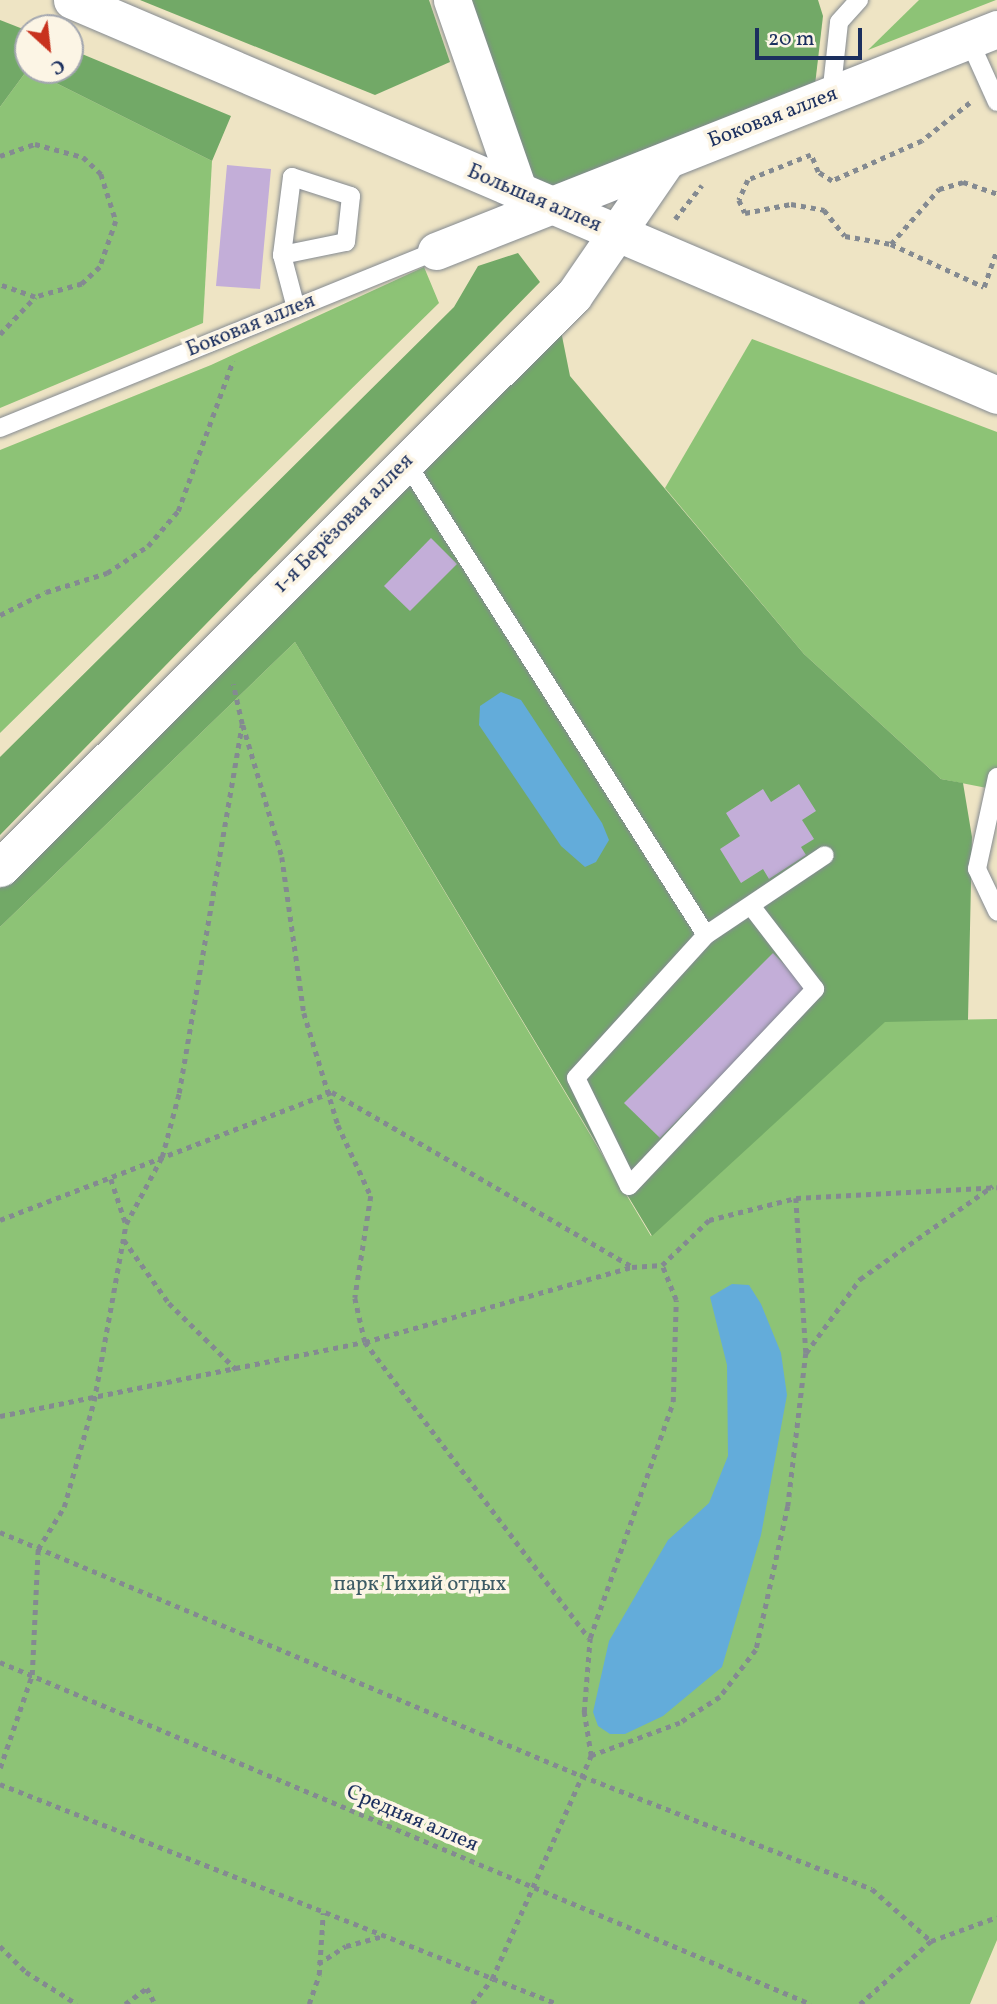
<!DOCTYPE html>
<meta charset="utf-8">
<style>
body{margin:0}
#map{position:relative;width:997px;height:2004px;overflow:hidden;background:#eee4c4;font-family:Vollkorn,serif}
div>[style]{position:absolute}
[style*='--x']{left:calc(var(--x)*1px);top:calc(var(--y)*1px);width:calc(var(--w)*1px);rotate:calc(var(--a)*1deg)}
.green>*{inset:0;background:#8dc376}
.forest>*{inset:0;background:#72a967}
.water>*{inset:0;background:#63acda}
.building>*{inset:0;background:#c3aed8}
.path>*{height:4.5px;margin-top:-2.25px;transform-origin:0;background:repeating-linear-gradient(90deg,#848a91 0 5px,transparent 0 10px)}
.roads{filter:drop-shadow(0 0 2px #848a91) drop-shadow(0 0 2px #848a91)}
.lane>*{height:18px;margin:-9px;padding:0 9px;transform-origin:9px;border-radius:9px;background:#fff}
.street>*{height:37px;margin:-18.5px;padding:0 18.5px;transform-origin:18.5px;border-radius:18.5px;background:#fff}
span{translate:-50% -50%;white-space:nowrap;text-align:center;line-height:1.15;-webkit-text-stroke:7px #fcf5e5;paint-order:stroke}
.street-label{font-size:21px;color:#1b2f5e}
.park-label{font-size:21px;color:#3d5b65}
.north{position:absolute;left:14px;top:14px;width:70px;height:70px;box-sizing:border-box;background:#fcf5e5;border:2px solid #a2a6af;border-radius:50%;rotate:153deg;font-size:19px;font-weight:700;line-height:28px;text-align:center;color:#1b2f5e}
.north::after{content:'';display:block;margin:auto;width:24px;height:32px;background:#c8321e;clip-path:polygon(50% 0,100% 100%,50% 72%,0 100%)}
.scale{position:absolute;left:755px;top:28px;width:107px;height:32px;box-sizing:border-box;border:4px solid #1b2f5e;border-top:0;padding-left:9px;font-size:21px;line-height:24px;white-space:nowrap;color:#1b2f5e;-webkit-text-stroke:5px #fcf5e5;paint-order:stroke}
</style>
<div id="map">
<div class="green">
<div style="clip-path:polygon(919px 0,996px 0,868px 50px)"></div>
<div style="clip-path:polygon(28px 69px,212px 161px,203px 323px,0 408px,0 107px)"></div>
<div style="clip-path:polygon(424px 267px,439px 303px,0 733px,0 450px,211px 365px)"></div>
<div style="clip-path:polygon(752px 339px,997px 432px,997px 790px,941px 779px,804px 654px,665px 488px)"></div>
<div style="clip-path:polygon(295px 642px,651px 1236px,885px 1021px,997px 1019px,997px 1940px,970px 2004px,0 2004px,0 927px)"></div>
</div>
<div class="forest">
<div style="clip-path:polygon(140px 0,429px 0,450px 62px,375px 95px)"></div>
<div style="clip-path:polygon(469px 0,818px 0,823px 16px,815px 85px,552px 186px,529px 175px)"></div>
<div style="clip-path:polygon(0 20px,28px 31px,28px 69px,0 107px)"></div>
<div style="clip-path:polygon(70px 49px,231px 116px,212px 161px,30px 70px,70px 70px)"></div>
<div style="clip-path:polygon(518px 253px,540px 282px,0 835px,0 757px,454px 307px,478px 266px)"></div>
<div style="clip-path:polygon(561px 331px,570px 376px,804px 654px,941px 779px,963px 783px,972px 837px,968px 1020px,885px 1022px,652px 1236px,295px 642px,0 927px,0 888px)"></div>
</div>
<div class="water">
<div style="clip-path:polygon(501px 692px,521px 700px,602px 823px,609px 840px,596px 862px,585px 867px,561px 846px,479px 725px,480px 706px)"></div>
<div style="clip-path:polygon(732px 1284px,749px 1285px,761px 1304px,781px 1353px,787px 1395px,761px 1535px,722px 1667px,663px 1716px,625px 1734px,610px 1734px,598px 1726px,593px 1712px,609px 1641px,668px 1540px,709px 1503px,728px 1456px,727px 1365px,710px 1297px)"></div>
</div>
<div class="building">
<div style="clip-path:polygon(227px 165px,271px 169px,260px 289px,216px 286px)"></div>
<div style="clip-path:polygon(431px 538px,457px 564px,410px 611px,384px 586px)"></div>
<div style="clip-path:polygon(799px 784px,816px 811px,802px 820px,814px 839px,801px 847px,806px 855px,769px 879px,763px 869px,741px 883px,720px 849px,740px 836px,726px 813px,763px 789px,771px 802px)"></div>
<div style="clip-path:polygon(773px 953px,808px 988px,660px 1138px,624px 1103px)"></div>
</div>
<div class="path">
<div style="--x:970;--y:103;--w:61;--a:141.6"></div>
<div style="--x:922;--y:141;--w:98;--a:156"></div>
<div style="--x:832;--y:181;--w:17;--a:-147"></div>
<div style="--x:818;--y:172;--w:18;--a:-112"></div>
<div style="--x:811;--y:155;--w:68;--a:158.4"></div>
<div style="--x:748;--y:180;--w:22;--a:114"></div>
<div style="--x:739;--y:200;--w:14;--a:65"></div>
<div style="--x:745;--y:213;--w:47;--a:-11.1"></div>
<div style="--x:791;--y:204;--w:34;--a:10"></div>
<div style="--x:824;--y:210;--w:33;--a:51"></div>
<div style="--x:845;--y:236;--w:47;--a:9.9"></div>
<div style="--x:891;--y:244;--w:102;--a:24.8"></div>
<div style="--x:984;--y:287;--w:39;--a:-71"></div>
<div style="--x:0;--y:156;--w:37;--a:-19"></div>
<div style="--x:35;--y:144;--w:50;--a:15.2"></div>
<div style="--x:83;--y:157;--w:25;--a:43"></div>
<div style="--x:101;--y:174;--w:49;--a:72.3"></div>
<div style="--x:116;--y:221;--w:49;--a:109.2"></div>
<div style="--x:100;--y:267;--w:25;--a:137"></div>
<div style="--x:82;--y:284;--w:49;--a:164.5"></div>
<div style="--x:35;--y:297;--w:37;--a:-161"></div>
<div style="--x:675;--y:219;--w:43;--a:-51.5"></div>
<div style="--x:891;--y:244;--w:73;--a:-48.9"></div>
<div style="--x:939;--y:189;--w:25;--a:-16"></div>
<div style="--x:963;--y:182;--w:36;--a:19"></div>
<div style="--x:0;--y:334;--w:51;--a:-46.6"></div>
<div style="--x:0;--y:615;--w:51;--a:-26.6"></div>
<div style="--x:46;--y:592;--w:64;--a:-17.3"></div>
<div style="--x:107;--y:573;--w:49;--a:-33.4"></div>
<div style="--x:148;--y:546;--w:46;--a:-49.4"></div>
<div style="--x:178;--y:511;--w:160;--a:-69.9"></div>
<div style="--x:243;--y:725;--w:138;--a:73.5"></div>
<div style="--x:282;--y:857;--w:158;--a:82"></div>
<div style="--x:304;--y:1013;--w:117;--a:73.1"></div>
<div style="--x:338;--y:1125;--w:78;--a:65.1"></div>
<div style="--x:371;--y:1196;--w:103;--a:98.9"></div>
<div style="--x:355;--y:1298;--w:45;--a:77.2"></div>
<div style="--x:365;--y:1342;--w:277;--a:-15.7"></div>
<div style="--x:632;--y:1267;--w:30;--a:-4"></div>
<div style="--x:111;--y:1179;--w:47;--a:71.6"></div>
<div style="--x:796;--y:1198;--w:201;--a:-3.1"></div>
<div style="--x:0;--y:1220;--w:356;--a:-21.1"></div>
<div style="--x:332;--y:1092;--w:346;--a:30.2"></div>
<div style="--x:124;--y:1240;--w:77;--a:54.5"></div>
<div style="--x:169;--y:1303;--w:95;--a:44.6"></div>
<div style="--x:806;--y:1353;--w:92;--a:-53.9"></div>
<div style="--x:860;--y:1279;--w:162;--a:-35"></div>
<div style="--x:0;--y:1416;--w:372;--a:-11.5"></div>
<div style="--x:365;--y:1342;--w:371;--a:52.9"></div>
<div style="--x:0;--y:1532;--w:631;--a:22.75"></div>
<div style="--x:582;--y:1776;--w:311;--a:21.3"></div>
<div style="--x:872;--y:1889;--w:79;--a:41.4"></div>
<div style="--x:931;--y:1941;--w:70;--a:-20"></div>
<div style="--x:0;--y:1662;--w:880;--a:22.87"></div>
<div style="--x:0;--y:1768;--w:98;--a:-71"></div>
<div style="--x:32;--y:1675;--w:126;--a:-87.3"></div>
<div style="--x:38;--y:1549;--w:49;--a:-58.2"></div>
<div style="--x:64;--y:1507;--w:110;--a:-74.2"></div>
<div style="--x:94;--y:1401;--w:180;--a:-79.8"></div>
<div style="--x:126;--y:1224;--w:76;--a:-61.8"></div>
<div style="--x:162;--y:1157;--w:66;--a:-75.1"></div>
<div style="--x:179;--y:1093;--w:374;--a:-80.3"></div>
<div style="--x:242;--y:724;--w:41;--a:-102.7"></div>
<div style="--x:0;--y:1784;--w:600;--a:21.52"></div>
<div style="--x:0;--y:1946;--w:37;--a:45"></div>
<div style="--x:26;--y:1972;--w:60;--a:32.1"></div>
<div style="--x:318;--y:1964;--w:33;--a:-33"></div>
<div style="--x:346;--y:1946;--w:38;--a:-15"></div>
<div style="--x:125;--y:2004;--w:27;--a:-36"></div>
<div style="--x:147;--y:1988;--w:18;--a:63"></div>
<div style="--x:309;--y:2004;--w:31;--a:-71"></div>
<div style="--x:319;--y:1975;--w:62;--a:-86.3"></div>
<div style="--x:472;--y:2004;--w:32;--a:-51"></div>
<div style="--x:492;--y:1979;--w:244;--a:-66.1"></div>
<div style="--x:591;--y:1756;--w:45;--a:-99"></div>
<div style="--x:584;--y:1712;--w:74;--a:-85.4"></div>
<div style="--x:590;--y:1638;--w:250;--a:-70.6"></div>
<div style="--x:673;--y:1402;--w:102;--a:-88.3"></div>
<div style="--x:676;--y:1300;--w:38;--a:-112"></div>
<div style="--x:662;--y:1265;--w:65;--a:-43.8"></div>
<div style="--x:709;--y:1220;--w:90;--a:-14.2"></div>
<div style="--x:796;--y:1198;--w:155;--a:86.3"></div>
<div style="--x:806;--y:1353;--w:154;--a:96.7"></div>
<div style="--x:788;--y:1506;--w:148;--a:102.5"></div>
<div style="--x:756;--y:1650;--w:59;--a:127.5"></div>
<div style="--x:720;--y:1697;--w:48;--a:147"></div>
<div style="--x:680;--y:1723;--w:95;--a:159.7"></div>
<div style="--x:860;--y:2004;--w:95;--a:-41.6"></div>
</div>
<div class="roads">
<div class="lane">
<div style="--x:969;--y:40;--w:68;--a:65.7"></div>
<div style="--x:831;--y:96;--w:74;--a:-83.8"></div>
<div style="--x:839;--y:22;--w:30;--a:-48"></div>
<div style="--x:282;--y:255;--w:65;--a:-11.5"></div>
<div style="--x:346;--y:242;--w:46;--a:-83.8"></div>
<div style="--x:351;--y:196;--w:62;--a:-162.1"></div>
<div style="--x:292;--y:177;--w:79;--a:97.3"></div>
<div style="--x:282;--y:255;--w:55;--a:75.2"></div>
<div style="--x:0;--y:428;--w:471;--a:-22.1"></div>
<div style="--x:406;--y:462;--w:560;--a:57.62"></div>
<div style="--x:706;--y:935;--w:143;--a:-33.9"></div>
<div style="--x:997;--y:777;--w:94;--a:102.3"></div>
<div style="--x:977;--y:869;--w:47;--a:64.5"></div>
<div style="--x:706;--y:935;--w:193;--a:132.3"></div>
<div style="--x:576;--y:1078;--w:120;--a:63.9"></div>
<div style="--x:629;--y:1186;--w:271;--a:-46.6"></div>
<div style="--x:815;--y:989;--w:105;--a:-127.6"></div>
</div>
<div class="street">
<div style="--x:72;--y:0;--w:1006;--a:23.12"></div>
<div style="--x:452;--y:0;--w:203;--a:70.8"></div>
<div style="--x:436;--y:251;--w:603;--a:-21.59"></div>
<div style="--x:0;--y:868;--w:811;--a:-44.95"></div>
<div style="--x:574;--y:295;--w:163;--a:-55.5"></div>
</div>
</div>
<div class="street-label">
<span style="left:773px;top:118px;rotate:-21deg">Боковая аллея</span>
<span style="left:534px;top:199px;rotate:23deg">Большая аллея</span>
<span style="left:251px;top:326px;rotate:-22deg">Боковая аллея</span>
<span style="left:344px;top:524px;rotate:-45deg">1-я Берёзовая аллея</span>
<span style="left:412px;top:1819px;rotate:23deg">Средняя аллея</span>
</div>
<div class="park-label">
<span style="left:420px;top:1585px">парк Тихий отдых</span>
</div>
<div class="north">С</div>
<div class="scale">20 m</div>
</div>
